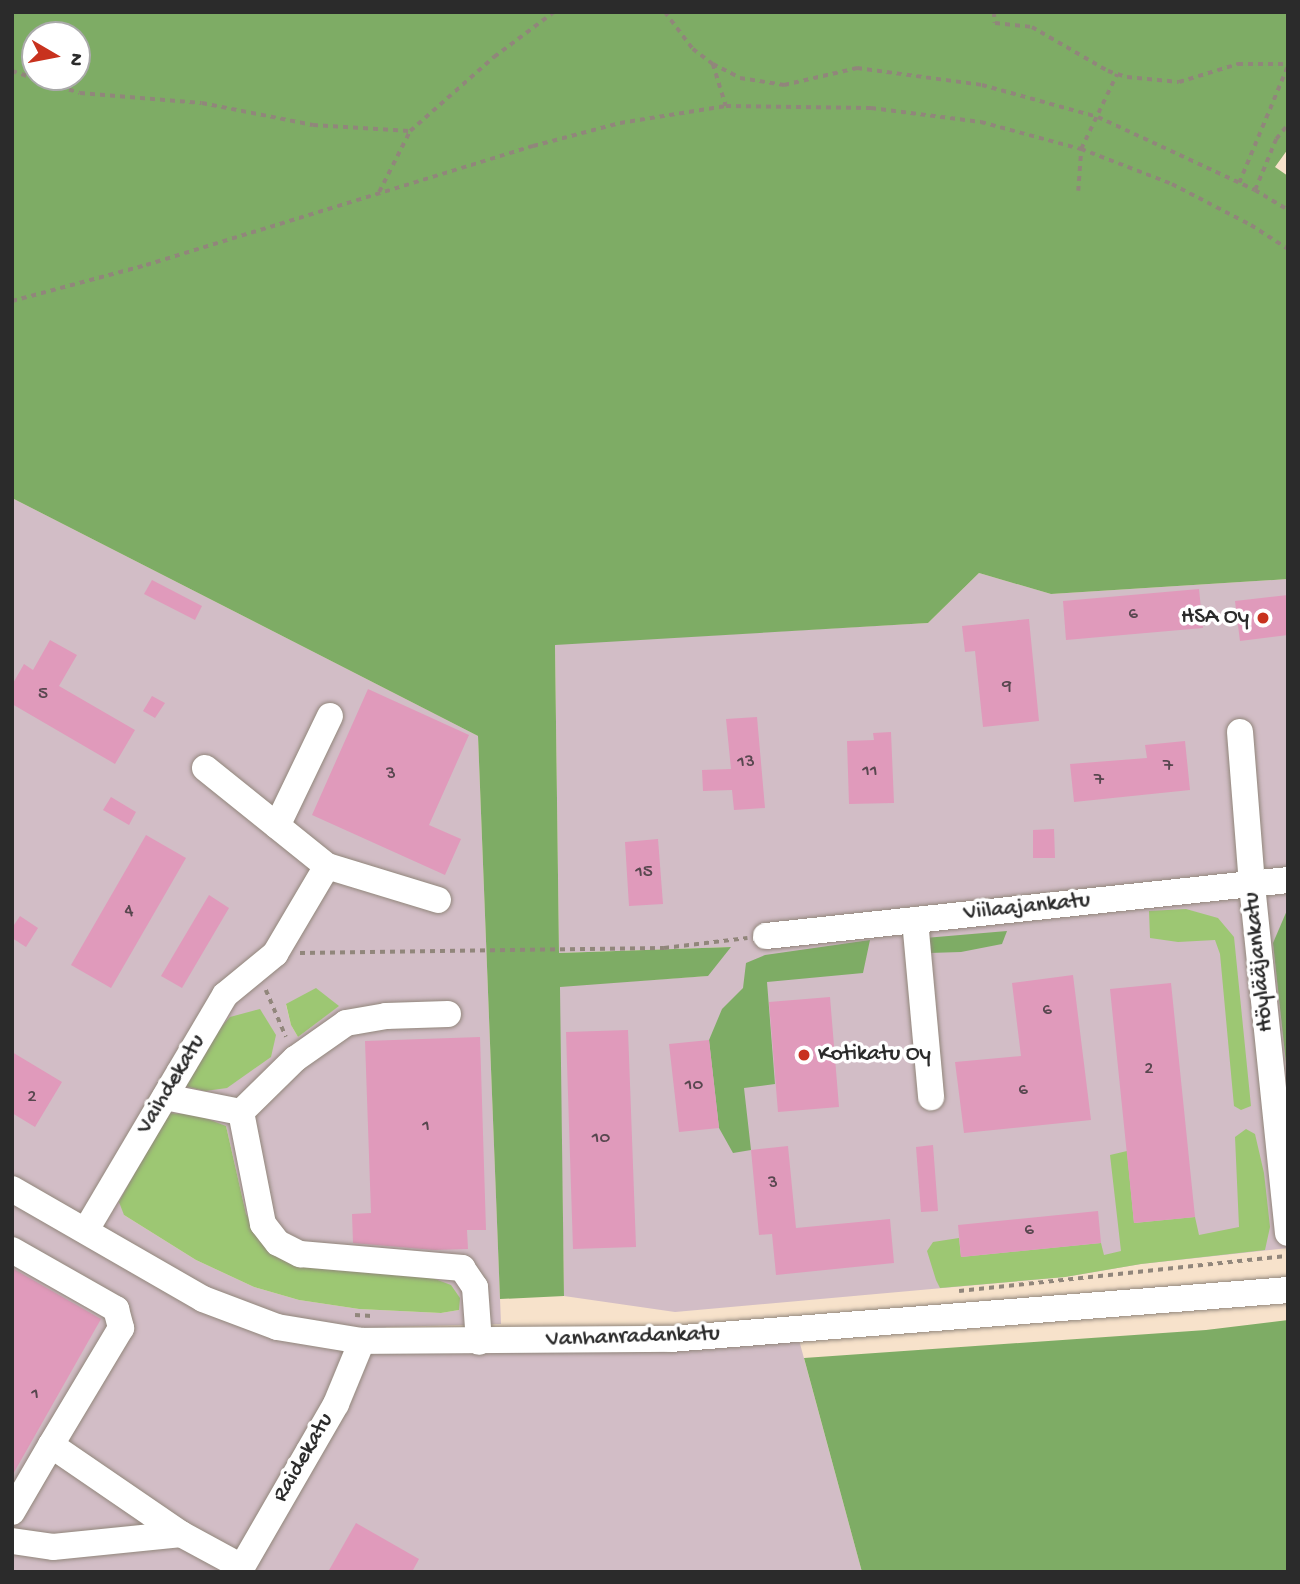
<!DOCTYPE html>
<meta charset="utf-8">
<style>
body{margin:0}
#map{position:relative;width:1300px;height:1584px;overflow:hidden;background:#f7e2cb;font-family:"Gochi Hand",sans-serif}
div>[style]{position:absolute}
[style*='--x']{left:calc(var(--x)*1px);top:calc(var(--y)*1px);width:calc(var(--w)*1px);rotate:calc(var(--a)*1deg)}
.industrial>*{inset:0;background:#d2bdc6}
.green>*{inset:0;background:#9dc773}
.forest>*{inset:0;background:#7eac65}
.building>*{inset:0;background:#e09abb}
.path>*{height:3.5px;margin-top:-1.75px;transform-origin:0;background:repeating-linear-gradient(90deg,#91867b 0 5px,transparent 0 10px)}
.roads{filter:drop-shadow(0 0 2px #91867b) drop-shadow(0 0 2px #91867b)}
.minor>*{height:26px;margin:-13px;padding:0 13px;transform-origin:13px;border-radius:13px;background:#fff}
.dots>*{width:19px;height:19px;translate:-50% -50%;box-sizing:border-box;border:4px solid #fff;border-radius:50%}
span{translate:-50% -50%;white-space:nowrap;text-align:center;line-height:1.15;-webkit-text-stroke:7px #fff;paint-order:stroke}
.number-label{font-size:19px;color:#58474f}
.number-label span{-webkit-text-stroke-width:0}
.poi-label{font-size:23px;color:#2b2b2b}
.right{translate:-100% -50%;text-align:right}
.left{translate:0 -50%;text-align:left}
.street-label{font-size:23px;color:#2b2b2b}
.frame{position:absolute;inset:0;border:14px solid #2b2b2b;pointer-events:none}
.north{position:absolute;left:21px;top:21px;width:70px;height:70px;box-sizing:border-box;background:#fff;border:2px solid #aaa;border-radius:50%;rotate:100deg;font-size:19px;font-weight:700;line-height:28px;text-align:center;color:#2b2b2b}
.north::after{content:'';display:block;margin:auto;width:24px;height:32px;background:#c8321e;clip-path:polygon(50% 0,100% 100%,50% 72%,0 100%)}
</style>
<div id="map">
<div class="industrial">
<div style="clip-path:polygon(evenodd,12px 498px,478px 736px,501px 1324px,386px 1327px,373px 1353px,799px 1340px,862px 1572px,12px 1572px,12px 498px,297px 999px,338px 1006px,298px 1037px,291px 1025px,286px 1005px,297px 999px,12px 498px,226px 1126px,246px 1214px,271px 1251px,459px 1310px,441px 1313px,359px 1309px,299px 1300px,254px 1287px,196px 1260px,124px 1215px,226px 1126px)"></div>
<div style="clip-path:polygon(979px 573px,1051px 594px,1288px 579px,1288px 1248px,1141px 1264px,1065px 1277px,675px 1312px,564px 1296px,559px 986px,707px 976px,730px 947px,559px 953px,555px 644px,928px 623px)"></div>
</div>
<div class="green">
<div style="clip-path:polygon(1186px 909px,1218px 918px,1234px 937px,1251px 1106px,1241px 1110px,1234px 1106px,1220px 954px,1215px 940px,1178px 942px,1150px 938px,1149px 911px)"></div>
<div style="clip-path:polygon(316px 988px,339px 1006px,298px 1037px,291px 1025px,286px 1004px)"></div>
<div style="clip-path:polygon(260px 1009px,276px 1035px,271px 1057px,227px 1088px,205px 1091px,181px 1085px,210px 1040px,230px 1017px)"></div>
<div style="clip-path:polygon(167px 1113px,197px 1115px,226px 1126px,246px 1214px,271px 1251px,427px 1276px,451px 1285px,460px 1298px,459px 1310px,441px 1313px,359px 1309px,299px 1300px,254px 1287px,196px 1260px,124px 1215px,119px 1202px)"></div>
<div style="clip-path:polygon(1246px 1129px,1255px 1134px,1264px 1173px,1270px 1227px,1265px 1250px,1141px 1264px,1065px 1277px,940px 1288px,936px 1280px,927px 1251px,933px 1242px,959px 1238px,961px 1257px,1101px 1243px,1104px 1255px,1121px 1251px,1110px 1155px,1127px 1151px,1134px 1223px,1195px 1217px,1199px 1235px,1239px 1227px,1235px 1137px)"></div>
</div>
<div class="forest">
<div style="clip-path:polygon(evenodd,12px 12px,1288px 12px,1288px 149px,1275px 167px,1288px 176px,1288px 579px,1051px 594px,979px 573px,928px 623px,555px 645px,559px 953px,731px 947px,708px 976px,560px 987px,564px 1296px,500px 1299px,478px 736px,12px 498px,12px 12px,35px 35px,77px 35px,77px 77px,35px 77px,35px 35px)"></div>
<div style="clip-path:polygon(1288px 908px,1288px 1082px,1273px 943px)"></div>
<div style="clip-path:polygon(1007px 931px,1002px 944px,961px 952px,929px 953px,925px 938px)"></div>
<div style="clip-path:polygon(870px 940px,863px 973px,767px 982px,775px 1084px,744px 1088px,751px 1150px,733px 1153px,719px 1128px,709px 1040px,722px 1009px,743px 988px,746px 963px,765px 955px)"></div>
<div style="clip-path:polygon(1288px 1320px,1288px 1572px,862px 1572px,804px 1358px,1206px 1330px)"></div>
</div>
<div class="building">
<div style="clip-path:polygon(152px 580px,202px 606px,195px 620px,144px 594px)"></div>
<div style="clip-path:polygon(1199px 589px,1203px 628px,1066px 640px,1063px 601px)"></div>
<div style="clip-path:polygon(1288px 595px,1288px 635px,1240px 641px,1235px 601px)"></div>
<div style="clip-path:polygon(1029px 619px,1039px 721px,983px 727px,975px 651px,965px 652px,962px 626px)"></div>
<div style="clip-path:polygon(50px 640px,77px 655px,59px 686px,135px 730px,115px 764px,12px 704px,12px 685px,24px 664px,33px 670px)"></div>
<div style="clip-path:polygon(368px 689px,469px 735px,429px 825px,461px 839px,445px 875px,312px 815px)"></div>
<div style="clip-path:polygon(152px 696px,165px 703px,155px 718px,143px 711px)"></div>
<div style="clip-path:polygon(757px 717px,765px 808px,734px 810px,732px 790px,703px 791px,702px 770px,731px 769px,726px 719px)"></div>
<div style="clip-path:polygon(891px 732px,894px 803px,849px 804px,847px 741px,874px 740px,873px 733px)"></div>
<div style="clip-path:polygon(1185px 741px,1190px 790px,1074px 802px,1070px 764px,1147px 758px,1145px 745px)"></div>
<div style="clip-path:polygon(111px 797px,136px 812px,129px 825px,103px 810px)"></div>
<div style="clip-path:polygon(1054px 829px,1055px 858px,1033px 858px,1033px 830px)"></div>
<div style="clip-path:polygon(146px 835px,186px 858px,111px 988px,71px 965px)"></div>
<div style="clip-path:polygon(658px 839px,663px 904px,629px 906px,625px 842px)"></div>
<div style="clip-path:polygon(209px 895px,229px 908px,182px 988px,161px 976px)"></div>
<div style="clip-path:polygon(20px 916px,38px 928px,26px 947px,12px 938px,12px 928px)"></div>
<div style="clip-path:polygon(1073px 975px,1091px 1120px,964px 1133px,955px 1062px,1021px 1056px,1012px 983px)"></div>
<div style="clip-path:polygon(1171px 983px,1195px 1217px,1134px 1223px,1110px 989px)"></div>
<div style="clip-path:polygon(830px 997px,839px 1107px,778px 1112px,769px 1002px)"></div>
<div style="clip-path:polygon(628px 1030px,636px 1247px,573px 1249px,566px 1032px)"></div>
<div style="clip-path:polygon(480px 1037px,486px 1230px,467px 1230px,468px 1249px,434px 1250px,353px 1243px,352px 1214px,371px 1213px,365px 1041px)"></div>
<div style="clip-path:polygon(709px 1040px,719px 1128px,679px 1132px,669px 1044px)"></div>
<div style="clip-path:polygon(12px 1052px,62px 1082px,35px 1127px,12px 1113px)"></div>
<div style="clip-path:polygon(933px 1145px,938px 1211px,921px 1212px,916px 1147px)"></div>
<div style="clip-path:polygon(788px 1146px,796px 1228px,890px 1219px,894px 1263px,776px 1275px,772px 1234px,759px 1235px,751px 1150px)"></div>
<div style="clip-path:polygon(1098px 1211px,1101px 1243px,961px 1257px,958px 1225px)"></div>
<div style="clip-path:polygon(12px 1268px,101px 1319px,12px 1476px)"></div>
<div style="clip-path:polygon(356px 1523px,419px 1559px,412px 1572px,328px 1572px)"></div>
</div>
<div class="path">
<div style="--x:665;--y:12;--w:46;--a:52.9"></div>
<div style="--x:693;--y:49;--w:25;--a:37"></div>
<div style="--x:713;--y:64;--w:44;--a:72.8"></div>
<div style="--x:994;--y:12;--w:11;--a:85"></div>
<div style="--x:995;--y:23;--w:37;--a:6"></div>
<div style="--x:1032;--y:27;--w:88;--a:30.1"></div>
<div style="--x:1108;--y:71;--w:20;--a:18"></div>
<div style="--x:1127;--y:77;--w:52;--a:5.5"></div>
<div style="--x:1179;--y:82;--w:62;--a:-17"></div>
<div style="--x:1238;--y:64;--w:50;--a:0"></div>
<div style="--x:713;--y:64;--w:30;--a:27"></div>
<div style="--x:740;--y:78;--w:45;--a:9"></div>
<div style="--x:784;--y:85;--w:75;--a:-13.1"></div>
<div style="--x:857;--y:68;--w:126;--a:7.7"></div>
<div style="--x:982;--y:85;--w:120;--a:15.4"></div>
<div style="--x:1098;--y:117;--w:173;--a:24.9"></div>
<div style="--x:1255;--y:190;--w:39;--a:31"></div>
<div style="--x:12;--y:71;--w:71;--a:17.9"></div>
<div style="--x:80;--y:93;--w:122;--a:4.7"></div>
<div style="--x:202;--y:103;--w:113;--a:11.2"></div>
<div style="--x:313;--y:125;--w:97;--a:3.5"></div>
<div style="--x:1239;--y:183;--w:128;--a:-67.4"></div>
<div style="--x:1255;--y:190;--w:55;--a:-67.6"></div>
<div style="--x:1276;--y:139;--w:19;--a:-51"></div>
<div style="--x:1078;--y:191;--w:42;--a:-85.9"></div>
<div style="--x:1081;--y:149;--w:83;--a:-64.4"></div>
<div style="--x:379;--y:192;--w:68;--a:-63.1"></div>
<div style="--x:410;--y:131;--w:112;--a:-41.4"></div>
<div style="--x:494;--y:57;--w:75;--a:-36.9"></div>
<div style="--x:12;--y:301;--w:139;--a:-15"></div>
<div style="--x:146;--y:265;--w:405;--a:-17.1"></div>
<div style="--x:533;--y:146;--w:90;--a:-14.8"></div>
<div style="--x:620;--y:123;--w:107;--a:-9.1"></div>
<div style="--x:726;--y:106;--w:145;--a:0.8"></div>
<div style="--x:871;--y:108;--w:111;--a:7.3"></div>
<div style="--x:981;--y:122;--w:104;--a:15.1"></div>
<div style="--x:1081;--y:149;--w:97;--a:21"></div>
<div style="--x:1172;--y:184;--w:89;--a:27.4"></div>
<div style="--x:1251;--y:225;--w:44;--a:33"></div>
<div style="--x:300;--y:953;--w:364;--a:-0.8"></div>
<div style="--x:664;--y:948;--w:84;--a:-6.9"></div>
<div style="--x:266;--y:990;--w:51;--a:66.9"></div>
<div style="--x:959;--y:1291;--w:329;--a:-6.1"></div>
<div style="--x:355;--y:1315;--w:17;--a:3"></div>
</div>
<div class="roads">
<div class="minor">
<div style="--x:1240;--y:732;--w:153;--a:85.5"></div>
<div style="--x:1252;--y:885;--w:350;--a:84.1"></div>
<div style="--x:205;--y:768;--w:156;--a:38.8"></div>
<div style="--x:277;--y:826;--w:122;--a:-64.3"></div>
<div style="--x:915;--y:920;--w:178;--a:84.8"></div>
<div style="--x:766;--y:936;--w:525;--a:-6.12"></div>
<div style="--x:165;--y:1097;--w:77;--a:11.2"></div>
<div style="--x:241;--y:1112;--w:76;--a:-44.5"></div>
<div style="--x:295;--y:1059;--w:62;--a:-35.2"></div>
<div style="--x:346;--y:1023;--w:41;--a:-9.9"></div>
<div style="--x:386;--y:1016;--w:62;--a:-1.8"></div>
<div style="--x:241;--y:1112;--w:114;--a:78.9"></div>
<div style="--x:263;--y:1224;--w:24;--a:52"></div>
<div style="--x:278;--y:1243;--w:25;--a:27"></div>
<div style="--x:300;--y:1254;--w:163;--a:4.9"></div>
<div style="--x:462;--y:1268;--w:23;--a:56"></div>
<div style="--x:475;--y:1287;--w:55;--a:85.8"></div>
<div style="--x:12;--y:1189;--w:220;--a:29.9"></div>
<div style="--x:203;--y:1299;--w:79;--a:20.7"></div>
<div style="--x:277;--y:1327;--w:86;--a:9.4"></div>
<div style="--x:362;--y:1341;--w:308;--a:-0.4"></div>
<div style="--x:670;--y:1339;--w:620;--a:-4.53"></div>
<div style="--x:86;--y:1230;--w:273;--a:-59.4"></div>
<div style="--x:225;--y:995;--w:65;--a:-39.4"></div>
<div style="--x:275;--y:954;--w:102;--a:-59.4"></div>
<div style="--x:327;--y:866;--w:116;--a:17"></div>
<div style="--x:12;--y:1250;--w:120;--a:29.6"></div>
<div style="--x:116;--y:1309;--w:20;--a:75"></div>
<div style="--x:121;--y:1328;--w:136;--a:120.9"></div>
<div style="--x:12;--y:1512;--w:78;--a:-59.8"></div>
<div style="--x:51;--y:1445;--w:158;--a:34.4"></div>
<div style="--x:12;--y:1541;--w:41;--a:8.3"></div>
<div style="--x:53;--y:1547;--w:129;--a:-5.8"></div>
<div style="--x:181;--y:1534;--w:69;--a:28.4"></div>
<div style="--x:239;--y:1572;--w:194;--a:-60"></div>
<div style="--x:336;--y:1404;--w:68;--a:-67.6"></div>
</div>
</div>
<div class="dots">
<div style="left:1263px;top:618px;background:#c8321e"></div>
<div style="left:804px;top:1055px;background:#c8321e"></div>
</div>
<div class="number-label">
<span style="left:1133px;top:615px">6</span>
<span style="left:1007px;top:687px">9</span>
<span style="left:43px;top:695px">5</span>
<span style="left:746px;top:763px">13</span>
<span style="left:1168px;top:767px">7</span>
<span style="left:870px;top:772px">11</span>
<span style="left:391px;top:775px">3</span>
<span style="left:1099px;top:781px">7</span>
<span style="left:644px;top:873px">15</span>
<span style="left:129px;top:912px">4</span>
<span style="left:1047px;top:1011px">6</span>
<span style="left:1149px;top:1070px">2</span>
<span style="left:694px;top:1086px">10</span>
<span style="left:1023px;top:1091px">6</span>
<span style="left:32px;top:1098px">2</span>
<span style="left:426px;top:1127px">1</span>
<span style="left:601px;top:1139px">10</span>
<span style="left:773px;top:1184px">3</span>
<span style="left:1029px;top:1231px">6</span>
<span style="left:35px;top:1395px">1</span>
</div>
<div class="poi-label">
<span class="right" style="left:1249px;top:618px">HSA Oy</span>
<span class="left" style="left:818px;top:1055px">Kotikatu Oy</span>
</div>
<div class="street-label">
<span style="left:1027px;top:908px;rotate:-6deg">Viilaajankatu</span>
<span style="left:1260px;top:962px;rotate:-96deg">Höylääjankatu</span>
<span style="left:172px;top:1085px;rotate:-59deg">Vaihdekatu</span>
<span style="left:633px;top:1338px;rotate:-2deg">Vanhanradankatu</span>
<span style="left:304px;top:1458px;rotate:-60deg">Raidekatu</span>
</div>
<div class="frame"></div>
<div class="north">N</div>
</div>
